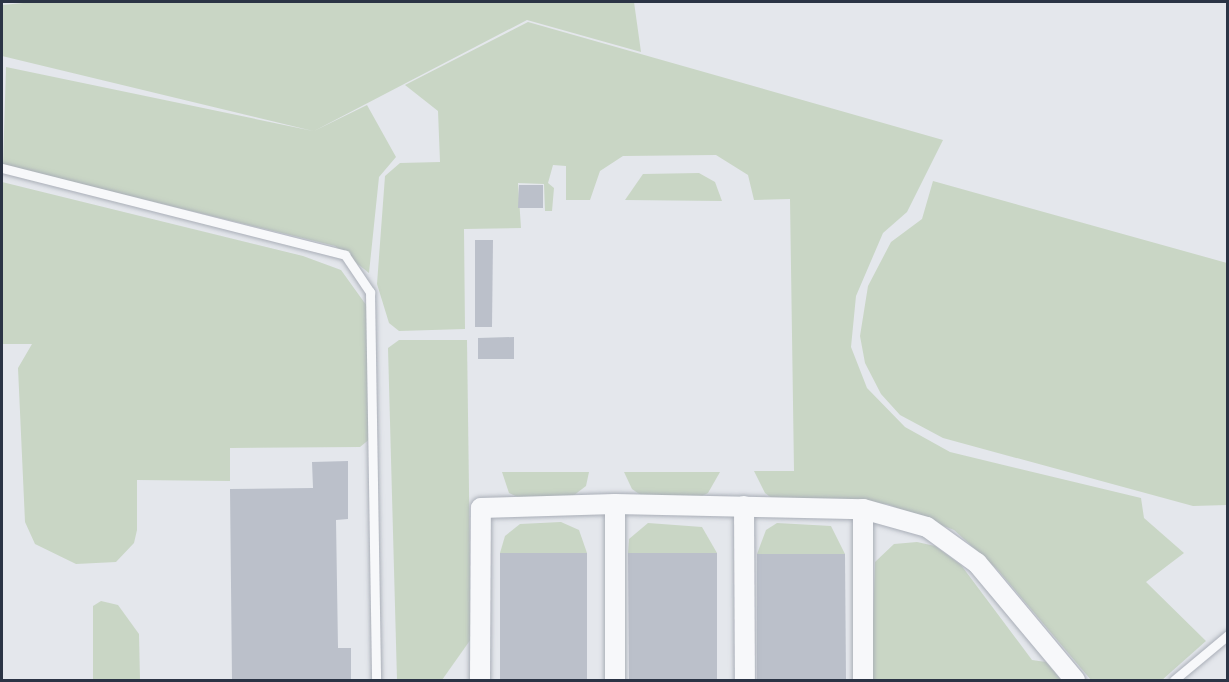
<!DOCTYPE html>
<style>
body{margin:0}
#map{position:relative;width:1229px;height:682px;overflow:hidden;background:#e4e7ec;font-family:Arial,sans-serif}
div>[style]{position:absolute}
[style*='--x']{left:calc(var(--x)*1px);top:calc(var(--y)*1px);width:calc(var(--w)*1px);rotate:calc(var(--a)*1deg)}
.green>*{inset:0;background:#c9d6c5}
.building>*{inset:0;background:#bbc0ca}
.roads{filter:drop-shadow(0 0 2px #a9aeb7) drop-shadow(0 0 2px #a9aeb7)}
.service>*{height:9px;margin:-4.5px;padding:0 4.5px;transform-origin:4.5px;border-radius:4.5px;background:#f7f8fa}
.minor>*{height:20px;margin:-10px;padding:0 10px;transform-origin:10px;border-radius:10px;background:#f7f8fa}
span{translate:-50% -50%;white-space:nowrap;text-align:center;line-height:1.15;-webkit-text-stroke:4.5px #f4f6f9;paint-order:stroke}
.frame{position:absolute;inset:0;border:3px solid #2b3445;pointer-events:none}
</style>
<div id="map">
<div class="green">
<div style="clip-path:polygon(34px 2px,634px 2px,641px 52px,527px 20px,314px 131px,367px 105px,396px 157px,379px 177px,369px 273px,335px 246px,3px 165px,6px 67px,313px 131px,2px 56px,2px 5px)"></div>
<div style="clip-path:polygon(528px 22px,943px 140px,907px 212px,883px 233px,856px 296px,851px 347px,867px 388px,905px 427px,950px 452px,1141px 498px,1144px 518px,1184px 553px,1146px 582px,1206px 641px,1162px 680px,1091px 680px,997px 569px,954px 530px,887px 504px,773px 499px,765px 493px,754px 471px,794px 471px,790px 199px,754px 200px,748px 175px,716px 155px,623px 156px,600px 171px,590px 200px,566px 200px,566px 166px,553px 165px,548px 183px,554px 188px,552px 211px,545px 211px,544px 184px,518px 183px,521px 228px,464px 229px,465px 329px,399px 331px,389px 323px,377px 284px,385px 176px,400px 163px,440px 162px,438px 111px,405px 85px)"></div>
<div style="clip-path:polygon(699px 173px,715px 182px,722px 201px,625px 200px,643px 174px)"></div>
<div style="clip-path:polygon(933px 181px,1227px 263px,1227px 505px,1193px 506px,943px 438px,900px 415px,881px 394px,865px 363px,860px 336px,868px 286px,891px 242px,922px 219px)"></div>
<div style="clip-path:polygon(2px 182px,303px 256px,341px 270px,369px 309px,371px 438px,360px 447px,230px 448px,230px 481px,137px 480px,137px 530px,134px 543px,116px 562px,76px 564px,35px 544px,25px 522px,18px 368px,32px 344px,2px 344px)"></div>
<div style="clip-path:polygon(399px 340px,467px 340px,471px 639px,442px 680px,397px 680px,388px 348px)"></div>
<div style="clip-path:polygon(502px 472px,589px 472px,586px 486px,569px 499px,520px 498px,509px 493px)"></div>
<div style="clip-path:polygon(624px 472px,720px 472px,708px 493px,696px 499px,645px 498px,632px 489px)"></div>
<div style="clip-path:polygon(561px 522px,579px 530px,587px 553px,500px 553px,505px 536px,520px 524px)"></div>
<div style="clip-path:polygon(648px 523px,702px 527px,717px 553px,628px 553px,629px 539px)"></div>
<div style="clip-path:polygon(777px 523px,831px 526px,845px 554px,757px 554px,766px 530px)"></div>
<div style="clip-path:polygon(917px 542px,935px 546px,961px 565px,1032px 660px,1046px 662px,1061px 680px,871px 680px,875px 562px,894px 544px)"></div>
<div style="clip-path:polygon(101px 601px,118px 605px,139px 634px,140px 680px,93px 680px,93px 606px)"></div>
</div>
<div class="building">
<div style="clip-path:polygon(519px 185px,543px 185px,543px 208px,518px 208px)"></div>
<div style="clip-path:polygon(475px 240px,493px 240px,492px 327px,475px 327px)"></div>
<div style="clip-path:polygon(514px 337px,514px 359px,478px 359px,478px 338px)"></div>
<div style="clip-path:polygon(348px 461px,348px 519px,336px 520px,338px 648px,351px 648px,351px 680px,232px 680px,230px 489px,313px 488px,312px 462px)"></div>
<div style="clip-path:polygon(500px 553px,587px 553px,587px 680px,500px 680px)"></div>
<div style="clip-path:polygon(628px 553px,717px 553px,717px 680px,629px 680px)"></div>
<div style="clip-path:polygon(757px 554px,845px 554px,846px 680px,757px 680px)"></div>
</div>
<div class="roads">
<div class="service">
<div style="--x:2;--y:168;--w:354;--a:14.2"></div>
<div style="--x:345;--y:255;--w:45;--a:56"></div>
<div style="--x:370;--y:292;--w:388;--a:89.1"></div>
<div style="--x:1174;--y:680;--w:70;--a:-39.8"></div>
</div>
<div class="minor">
<div style="--x:615;--y:504;--w:176;--a:90"></div>
<div style="--x:744;--y:506;--w:174;--a:89.7"></div>
<div style="--x:863;--y:509;--w:171;--a:90"></div>
<div style="--x:480;--y:680;--w:172;--a:-89.7"></div>
<div style="--x:481;--y:508;--w:134;--a:-1.7"></div>
<div style="--x:615;--y:504;--w:248;--a:1.2"></div>
<div style="--x:863;--y:509;--w:66;--a:15.7"></div>
<div style="--x:927;--y:527;--w:62;--a:35.8"></div>
<div style="--x:977;--y:563;--w:153;--a:50.1"></div>
</div>
</div>
<div class="frame"></div>
</div>
